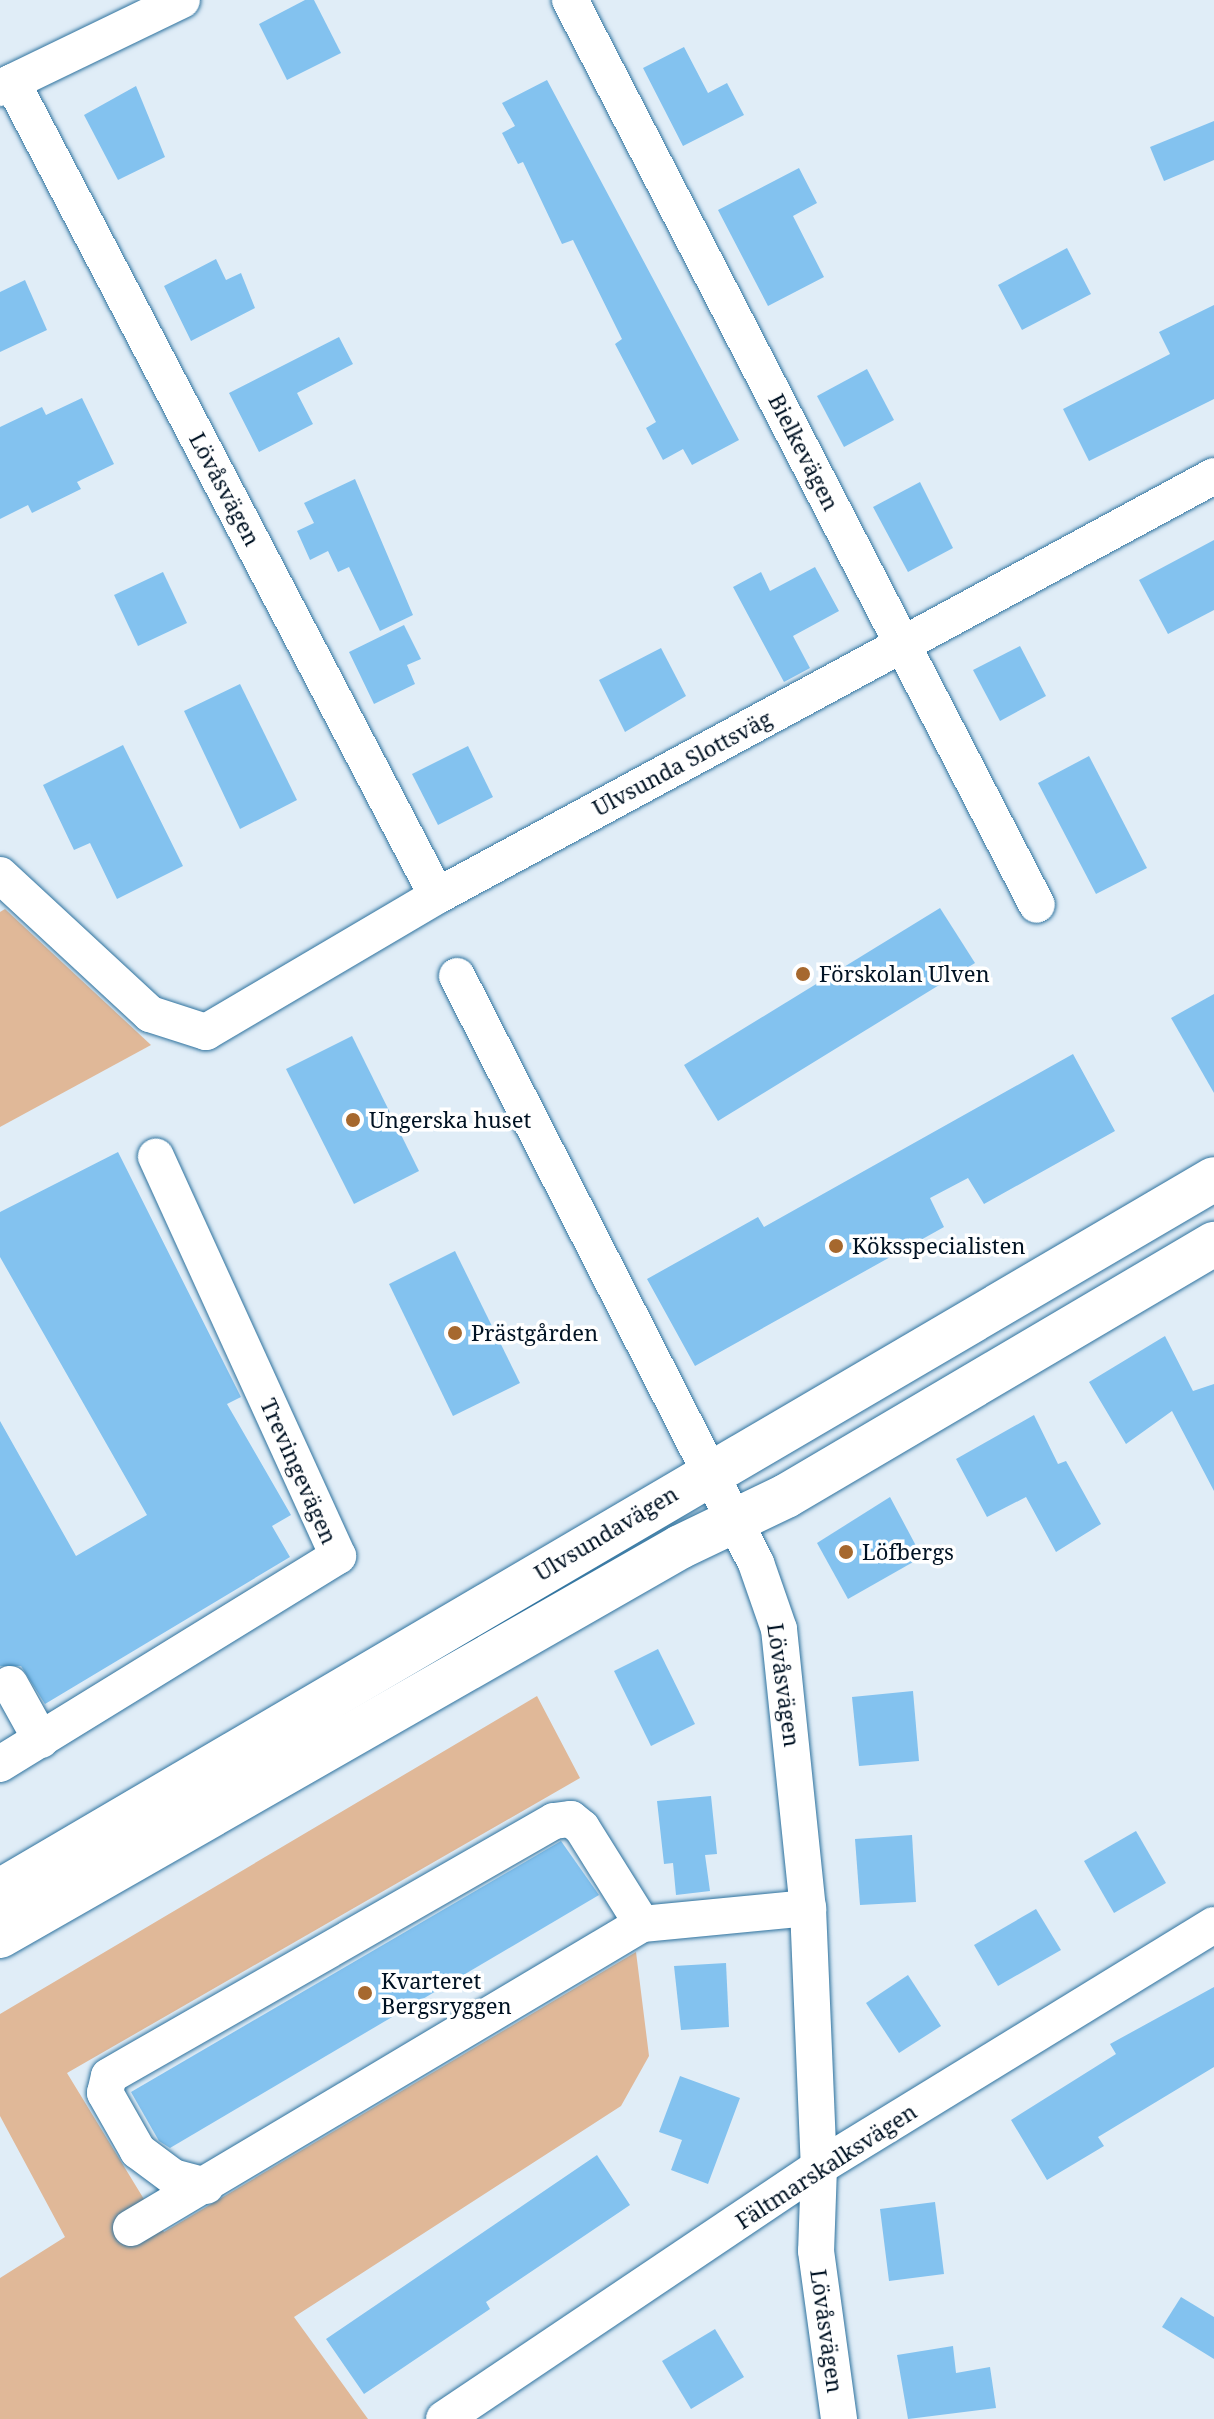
<!DOCTYPE html>
<meta charset="utf-8">
<style>
body{margin:0}
#map{position:relative;width:1214px;height:2419px;overflow:hidden;background:#e0edf7;font-family:"Noto Serif",serif}
div>[style]{position:absolute}
[style*='--x']{left:calc(var(--x)*1px);top:calc(var(--y)*1px);width:calc(var(--w)*1px);rotate:calc(var(--a)*1deg)}
.green>*{inset:0;background:#e0b898}
.building>*{inset:0;background:#83c2ef}
.roads{filter:drop-shadow(0 0 2px #2e729e) drop-shadow(0 0 2px #2e729e)}
.street>*{height:36px;margin:-18px;padding:0 18px;transform-origin:18px;border-radius:18px;background:#fff}
.primary>*{height:44px;margin:-22px;padding:0 22px;transform-origin:22px;border-radius:22px;background:#fff}
.dots>*{width:22px;height:22px;translate:-50% -50%;box-sizing:border-box;border:4px solid #fff;border-radius:50%}
span{translate:-50% -50%;white-space:nowrap;text-align:center;line-height:1.15;-webkit-text-stroke:7px #fff;paint-order:stroke}
.street-label{font-size:22px;color:#001223}
.poi-label{font-size:22px;color:#001223}
.left{translate:0 -50%;text-align:left}
</style>
<div id="map">
<div class="green">
<div style="clip-path:polygon(5px 909px,151px 1045px,0 1127px,0 912px)"></div>
<div style="clip-path:polygon(537px 1696px,580px 1778px,67px 2073px,164px 2232px,636px 1952px,649px 2056px,621px 2106px,294px 2317px,368px 2419px,0 2419px,0 2278px,65px 2237px,0 2116px,0 2014px)"></div>
</div>
<div class="building">
<div style="clip-path:polygon(305px 0,314px 0,341px 53px,287px 80px,259px 24px)"></div>
<div style="clip-path:polygon(684px 47px,708px 93px,727px 83px,744px 115px,683px 146px,643px 68px)"></div>
<div style="clip-path:polygon(547px 80px,739px 440px,692px 465px,683px 449px,663px 460px,646px 428px,656px 422px,615px 344px,622px 339px,573px 240px,562px 244px,523px 162px,518px 164px,502px 133px,515px 126px,502px 103px)"></div>
<div style="clip-path:polygon(136px 86px,165px 157px,118px 180px,84px 115px)"></div>
<div style="clip-path:polygon(1214px 121px,1214px 160px,1164px 181px,1150px 147px)"></div>
<div style="clip-path:polygon(799px 168px,817px 203px,793px 216px,824px 277px,768px 306px,718px 210px)"></div>
<div style="clip-path:polygon(1067px 248px,1091px 294px,1022px 330px,998px 285px)"></div>
<div style="clip-path:polygon(216px 259px,226px 280px,241px 273px,255px 308px,191px 341px,164px 286px)"></div>
<div style="clip-path:polygon(25px 280px,47px 330px,0 352px,0 292px)"></div>
<div style="clip-path:polygon(1214px 305px,1214px 399px,1089px 461px,1063px 409px,1170px 354px,1159px 332px)"></div>
<div style="clip-path:polygon(339px 337px,353px 364px,297px 393px,313px 424px,259px 452px,229px 393px)"></div>
<div style="clip-path:polygon(867px 369px,894px 420px,844px 447px,817px 396px)"></div>
<div style="clip-path:polygon(82px 398px,114px 464px,77px 482px,81px 489px,32px 513px,28px 505px,0 519px,0 427px,42px 407px,46px 415px)"></div>
<div style="clip-path:polygon(355px 479px,413px 615px,380px 631px,349px 567px,338px 572px,328px 551px,310px 560px,297px 531px,314px 523px,304px 503px)"></div>
<div style="clip-path:polygon(920px 482px,953px 548px,908px 572px,873px 507px)"></div>
<div style="clip-path:polygon(1214px 540px,1214px 610px,1168px 634px,1139px 580px)"></div>
<div style="clip-path:polygon(815px 567px,839px 611px,793px 636px,810px 668px,784px 682px,733px 587px,761px 572px,770px 591px)"></div>
<div style="clip-path:polygon(163px 572px,187px 623px,138px 646px,114px 595px)"></div>
<div style="clip-path:polygon(404px 625px,421px 659px,407px 665px,415px 684px,374px 704px,349px 652px)"></div>
<div style="clip-path:polygon(1020px 646px,1046px 696px,1000px 721px,973px 670px)"></div>
<div style="clip-path:polygon(661px 648px,686px 696px,625px 732px,599px 680px)"></div>
<div style="clip-path:polygon(240px 684px,297px 800px,240px 829px,184px 711px)"></div>
<div style="clip-path:polygon(123px 745px,183px 866px,117px 899px,90px 843px,74px 850px,43px 785px)"></div>
<div style="clip-path:polygon(468px 746px,493px 797px,438px 825px,412px 774px)"></div>
<div style="clip-path:polygon(1089px 756px,1147px 868px,1096px 894px,1038px 783px)"></div>
<div style="clip-path:polygon(940px 908px,975px 963px,718px 1121px,684px 1065px)"></div>
<div style="clip-path:polygon(1214px 994px,1214px 1093px,1171px 1018px)"></div>
<div style="clip-path:polygon(352px 1036px,419px 1171px,354px 1204px,286px 1069px)"></div>
<div style="clip-path:polygon(1073px 1054px,1115px 1131px,984px 1204px,968px 1178px,930px 1198px,944px 1227px,695px 1366px,647px 1279px,758px 1217px,764px 1227px)"></div>
<div style="clip-path:polygon(118px 1152px,241px 1397px,227px 1404px,291px 1515px,272px 1526px,290px 1557px,45px 1704px,21px 1666px,0 1666px,0 1421px,76px 1556px,147px 1515px,0 1257px,0 1212px)"></div>
<div style="clip-path:polygon(455px 1251px,520px 1383px,453px 1416px,389px 1284px)"></div>
<div style="clip-path:polygon(1165px 1336px,1193px 1391px,1214px 1384px,1214px 1491px,1172px 1411px,1126px 1444px,1089px 1382px)"></div>
<div style="clip-path:polygon(1034px 1415px,1058px 1464px,1066px 1461px,1101px 1524px,1056px 1552px,1026px 1497px,987px 1517px,956px 1459px)"></div>
<div style="clip-path:polygon(890px 1497px,922px 1557px,848px 1599px,817px 1543px)"></div>
<div style="clip-path:polygon(658px 1649px,695px 1724px,651px 1746px,614px 1671px)"></div>
<div style="clip-path:polygon(913px 1691px,919px 1761px,859px 1766px,852px 1697px)"></div>
<div style="clip-path:polygon(711px 1796px,717px 1854px,705px 1855px,710px 1891px,676px 1895px,673px 1863px,664px 1864px,657px 1801px)"></div>
<div style="clip-path:polygon(1136px 1831px,1166px 1883px,1114px 1913px,1084px 1861px)"></div>
<div style="clip-path:polygon(912px 1835px,916px 1902px,860px 1905px,855px 1839px)"></div>
<div style="clip-path:polygon(561px 1841px,599px 1895px,170px 2148px,159px 2141px,131px 2092px)"></div>
<div style="clip-path:polygon(1036px 1909px,1061px 1950px,998px 1986px,974px 1945px)"></div>
<div style="clip-path:polygon(726px 1963px,729px 2027px,681px 2030px,674px 1966px)"></div>
<div style="clip-path:polygon(908px 1975px,941px 2026px,899px 2053px,866px 2003px)"></div>
<div style="clip-path:polygon(1214px 1987px,1214px 2067px,1098px 2137px,1104px 2146px,1047px 2180px,1011px 2120px,1116px 2054px,1110px 2044px)"></div>
<div style="clip-path:polygon(680px 2076px,740px 2098px,708px 2184px,671px 2170px,682px 2140px,659px 2132px)"></div>
<div style="clip-path:polygon(597px 2155px,630px 2205px,486px 2302px,490px 2309px,364px 2394px,326px 2339px)"></div>
<div style="clip-path:polygon(935px 2202px,944px 2274px,889px 2281px,880px 2209px)"></div>
<div style="clip-path:polygon(1181px 2297px,1214px 2317px,1214px 2359px,1162px 2327px)"></div>
<div style="clip-path:polygon(715px 2329px,744px 2377px,691px 2409px,662px 2361px)"></div>
<div style="clip-path:polygon(953px 2346px,956px 2373px,990px 2367px,996px 2408px,908px 2419px,897px 2355px)"></div>
</div>
<div class="roads">
<div class="street">
<div style="--x:570;--y:0;--w:1018;--a:62.71"></div>
<div style="--x:12;--y:82;--w:918;--a:62.43"></div>
<div style="--x:0;--y:88;--w:202;--a:-25.8"></div>
<div style="--x:0;--y:875;--w:205;--a:42.8"></div>
<div style="--x:150;--y:1014;--w:59;--a:17.8"></div>
<div style="--x:206;--y:1032;--w:268;--a:-30.5"></div>
<div style="--x:437;--y:896;--w:883;--a:-28.39"></div>
<div style="--x:457;--y:976;--w:659;--a:63.01"></div>
<div style="--x:756;--y:1563;--w:70;--a:70.8"></div>
<div style="--x:779;--y:1629;--w:281;--a:84.1"></div>
<div style="--x:808;--y:1908;--w:259;--a:87.6"></div>
<div style="--x:819;--y:2167;--w:84;--a:92"></div>
<div style="--x:816;--y:2251;--w:170;--a:82.2"></div>
<div style="--x:10;--y:1684;--w:64;--a:61"></div>
<div style="--x:0;--y:1764;--w:397;--a:-31.6"></div>
<div style="--x:338;--y:1556;--w:439;--a:-114.5"></div>
<div style="--x:206;--y:2186;--w:34;--a:-165"></div>
<div style="--x:173;--y:2177;--w:44;--a:-143.4"></div>
<div style="--x:138;--y:2151;--w:67;--a:-119.6"></div>
<div style="--x:105;--y:2093;--w:17;--a:-77"></div>
<div style="--x:109;--y:2076;--w:513;--a:-29.81"></div>
<div style="--x:554;--y:1821;--w:17;--a:-7"></div>
<div style="--x:571;--y:1819;--w:14;--a:39"></div>
<div style="--x:582;--y:1828;--w:113;--a:58"></div>
<div style="--x:131;--y:2228;--w:595;--a:-30.75"></div>
<div style="--x:642;--y:1924;--w:167;--a:-5.5"></div>
<div style="--x:444;--y:2419;--w:452;--a:-33.9"></div>
<div style="--x:819;--y:2167;--w:463;--a:-31.5"></div>
</div>
<div class="primary">
<div style="--x:0;--y:1891;--w:1407;--a:-30.39"></div>
<div style="--x:0;--y:1936;--w:783;--a:-29.77"></div>
<div style="--x:680;--y:1547;--w:118;--a:-25.7"></div>
<div style="--x:786;--y:1496;--w:497;--a:-30.5"></div>
</div>
</div>
<div class="dots">
<div style="left:803px;top:974px;background:#a6682e"></div>
<div style="left:353px;top:1120px;background:#a6682e"></div>
<div style="left:836px;top:1246px;background:#a6682e"></div>
<div style="left:455px;top:1333px;background:#a6682e"></div>
<div style="left:846px;top:1552px;background:#a6682e"></div>
<div style="left:365px;top:1993px;background:#a6682e"></div>
</div>
<div class="street-label">
<span style="left:804px;top:452px;rotate:63deg">Bielkevägen</span>
<span style="left:225px;top:489px;rotate:62deg">Lövåsvägen</span>
<span style="left:682px;top:763px;rotate:-28deg">Ulvsunda Slottsväg</span>
<span style="left:299px;top:1471px;rotate:66deg">Trevingevägen</span>
<span style="left:606px;top:1533px;rotate:-31deg">Ulvsundavägen</span>
<span style="left:784px;top:1685px;rotate:82deg">Lövåsvägen</span>
<span style="left:826px;top:2166px;rotate:-33deg">Fältmarskalksvägen</span>
<span style="left:827px;top:2331px;rotate:82deg">Lövåsvägen</span>
</div>
<div class="poi-label">
<span class="left" style="left:819px;top:974px">Förskolan Ulven</span>
<span class="left" style="left:369px;top:1120px">Ungerska huset</span>
<span class="left" style="left:852px;top:1246px">Köksspecialisten</span>
<span class="left" style="left:471px;top:1333px">Prästgården</span>
<span class="left" style="left:862px;top:1552px">Löfbergs</span>
<span class="left" style="left:381px;top:1993px">Kvarteret<br>Bergsryggen</span>
</div>
</div>
